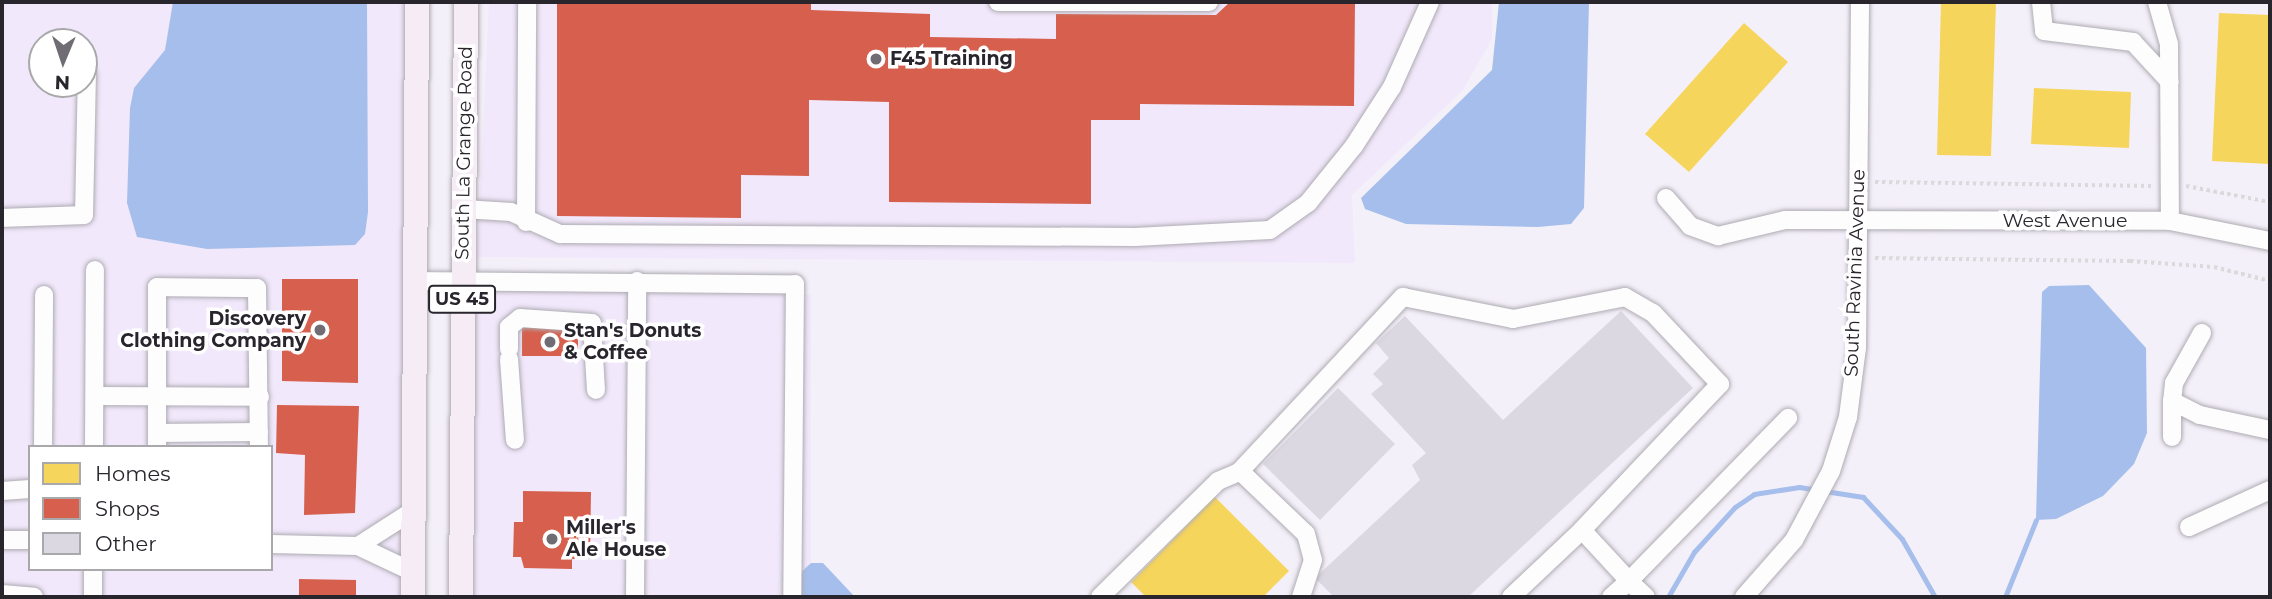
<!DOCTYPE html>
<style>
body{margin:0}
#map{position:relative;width:2272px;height:599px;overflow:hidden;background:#f4f0f9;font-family:Montserrat,sans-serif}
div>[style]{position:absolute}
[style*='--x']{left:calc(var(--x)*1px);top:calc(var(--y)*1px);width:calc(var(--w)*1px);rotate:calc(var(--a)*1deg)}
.built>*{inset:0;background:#f1e8fb}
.water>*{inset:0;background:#a6beeb}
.homes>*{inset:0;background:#f6d55c}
.shops>*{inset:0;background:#d6604d}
.stream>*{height:5px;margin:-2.5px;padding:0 2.5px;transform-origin:2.5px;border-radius:2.5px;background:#a6beeb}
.building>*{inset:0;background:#dbd8e2}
.path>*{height:3.5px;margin-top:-1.75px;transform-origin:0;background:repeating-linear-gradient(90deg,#dad9db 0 3.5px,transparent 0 7px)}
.roads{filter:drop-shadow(0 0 2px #aeabb2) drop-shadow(0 0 2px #aeabb2)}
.minor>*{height:18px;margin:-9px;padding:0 9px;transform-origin:9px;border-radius:9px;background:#fdfdfe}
.highway>*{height:24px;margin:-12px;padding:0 12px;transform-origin:12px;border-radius:12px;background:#f6ecf6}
.dots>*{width:19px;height:19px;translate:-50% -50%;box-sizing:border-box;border:4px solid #fff;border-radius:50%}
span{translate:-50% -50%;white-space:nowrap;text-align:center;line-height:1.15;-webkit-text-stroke:7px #fff;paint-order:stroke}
.shield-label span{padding:2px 5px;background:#fff;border:2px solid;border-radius:5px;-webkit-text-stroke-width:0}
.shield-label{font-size:18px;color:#29252d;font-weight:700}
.poi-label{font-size:19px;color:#29252d;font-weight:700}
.left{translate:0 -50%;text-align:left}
.right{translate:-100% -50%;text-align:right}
.street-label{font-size:19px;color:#29252d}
.frame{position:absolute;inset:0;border:4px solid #29252d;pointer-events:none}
.legend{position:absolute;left:28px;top:445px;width:245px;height:126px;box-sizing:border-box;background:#fff;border:2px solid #a9a8ab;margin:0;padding:9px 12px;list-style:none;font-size:21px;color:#29252d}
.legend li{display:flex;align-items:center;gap:14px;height:35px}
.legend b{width:35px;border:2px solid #a9a8ab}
.north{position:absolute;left:28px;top:28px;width:70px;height:70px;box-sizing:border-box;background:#fff;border:2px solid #a9a8ab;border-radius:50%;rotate:182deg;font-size:19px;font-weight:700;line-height:28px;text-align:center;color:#29252d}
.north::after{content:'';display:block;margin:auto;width:24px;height:32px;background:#706c74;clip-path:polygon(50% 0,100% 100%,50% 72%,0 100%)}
</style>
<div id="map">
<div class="built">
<div style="clip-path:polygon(evenodd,2px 2px,413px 2px,408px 597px,2px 597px,2px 2px,42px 42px,84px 42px,84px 84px,42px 84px,42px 42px,2px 2px,30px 447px,271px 447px,271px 569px,30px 569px,30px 447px)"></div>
<div style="clip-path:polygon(489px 2px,1492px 2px,1492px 39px,1463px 90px,1352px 195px,1355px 263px,477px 257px)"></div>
<div style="clip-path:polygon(469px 289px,811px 295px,811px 597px,471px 597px)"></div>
</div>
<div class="water">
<div style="clip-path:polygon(173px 2px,367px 2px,368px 212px,365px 234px,355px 245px,207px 249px,137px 237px,127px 203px,130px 108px,134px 88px,165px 50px)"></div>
<div style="clip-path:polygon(1499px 2px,1589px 2px,1584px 208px,1571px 224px,1538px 227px,1406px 224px,1365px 209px,1361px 198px,1492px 70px)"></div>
<div style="clip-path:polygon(2089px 285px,2146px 348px,2147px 433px,2134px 464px,2103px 496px,2056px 519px,2036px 520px,2042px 292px,2049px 286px)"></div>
<div style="clip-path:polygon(811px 563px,823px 563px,855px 597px,800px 597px,796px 577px)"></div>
</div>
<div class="homes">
<div style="clip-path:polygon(1941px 2px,1996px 3px,1991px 156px,1937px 155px)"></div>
<div style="clip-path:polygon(2219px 13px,2270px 15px,2269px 164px,2212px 161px)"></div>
<div style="clip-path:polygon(1744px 23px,1788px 62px,1689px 172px,1645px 134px)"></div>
<div style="clip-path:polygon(2034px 88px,2131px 92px,2129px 148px,2031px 144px)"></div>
<div style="clip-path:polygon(1215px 497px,1289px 571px,1263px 597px,1146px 597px,1131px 582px)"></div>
</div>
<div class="shops">
<div style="clip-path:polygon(557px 2px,811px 2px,811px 10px,930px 14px,930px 37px,1056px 39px,1056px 14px,1216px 15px,1230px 2px,1355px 2px,1354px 106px,1140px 104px,1140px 120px,1091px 120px,1091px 204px,889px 202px,889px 102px,809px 100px,809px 176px,741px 175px,741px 218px,557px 216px)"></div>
<div style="clip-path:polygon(282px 279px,358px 279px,358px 383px,282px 381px)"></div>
<div style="clip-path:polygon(522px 327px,578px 327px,578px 356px,522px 356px)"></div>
<div style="clip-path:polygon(277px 405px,359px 406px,355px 513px,304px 515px,305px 455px,276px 453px)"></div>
<div style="clip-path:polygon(523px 491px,591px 492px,590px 559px,572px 559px,572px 569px,524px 568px,521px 557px,513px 557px,514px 522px,523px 522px)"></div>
<div style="clip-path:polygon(299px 579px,356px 580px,356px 597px,299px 597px)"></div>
</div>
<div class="stream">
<div style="--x:1668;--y:597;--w:52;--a:-60"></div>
<div style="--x:1694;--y:552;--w:61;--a:-47.7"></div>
<div style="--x:1735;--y:507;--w:23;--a:-34"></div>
<div style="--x:1754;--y:494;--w:46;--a:-8.8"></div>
<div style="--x:1799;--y:487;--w:65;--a:8.9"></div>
<div style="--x:1863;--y:497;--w:57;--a:47.1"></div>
<div style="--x:1902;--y:539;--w:67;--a:60.4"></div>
<div style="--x:2005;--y:597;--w:83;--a:-68.1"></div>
</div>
<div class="building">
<div style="clip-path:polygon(1621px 311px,1693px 388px,1468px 597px,1334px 597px,1315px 578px,1420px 480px,1412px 465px,1426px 453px,1371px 394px,1383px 384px,1373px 374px,1389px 358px,1376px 343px,1405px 316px,1503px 420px)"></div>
<div style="clip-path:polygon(1338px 388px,1395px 444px,1320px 520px,1263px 464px)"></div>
</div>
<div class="path">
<div style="--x:1875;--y:182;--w:279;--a:0.8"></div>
<div style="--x:2186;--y:186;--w:86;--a:10.8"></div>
<div style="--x:1875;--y:258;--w:255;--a:0.7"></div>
<div style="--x:2130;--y:261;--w:84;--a:4.1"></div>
<div style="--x:2214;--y:267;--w:58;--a:14"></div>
</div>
<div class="roads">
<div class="minor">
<div style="--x:998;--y:2;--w:211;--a:0"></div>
<div style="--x:2041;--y:2;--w:29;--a:84"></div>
<div style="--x:2044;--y:31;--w:90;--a:7"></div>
<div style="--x:2133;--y:42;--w:54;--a:47.2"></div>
<div style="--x:2157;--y:2;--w:44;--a:74.1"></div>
<div style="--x:2169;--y:44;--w:177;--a:89.7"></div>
<div style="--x:1666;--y:198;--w:37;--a:49"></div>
<div style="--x:1690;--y:226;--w:30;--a:20"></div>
<div style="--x:1718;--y:236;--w:69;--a:-13.4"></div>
<div style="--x:1785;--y:220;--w:385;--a:0.1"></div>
<div style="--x:2170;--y:221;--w:102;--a:11.3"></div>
<div style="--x:464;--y:209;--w:47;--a:3.7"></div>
<div style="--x:511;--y:212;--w:54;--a:24.2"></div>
<div style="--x:560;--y:234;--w:575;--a:0.3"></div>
<div style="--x:1135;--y:237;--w:135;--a:-3"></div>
<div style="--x:1270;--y:230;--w:47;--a:-35.4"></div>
<div style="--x:1308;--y:203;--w:73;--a:-51.1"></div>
<div style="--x:1354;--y:146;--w:70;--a:-57.2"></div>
<div style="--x:1392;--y:87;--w:93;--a:-65.9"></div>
<div style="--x:2;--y:218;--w:82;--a:-2.1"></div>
<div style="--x:84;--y:215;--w:141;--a:-88.8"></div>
<div style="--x:526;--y:222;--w:220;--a:-89.7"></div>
<div style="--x:417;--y:281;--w:378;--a:0.5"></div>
<div style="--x:795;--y:284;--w:313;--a:90.5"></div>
<div style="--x:2202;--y:333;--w:57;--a:119.2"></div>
<div style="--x:2174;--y:383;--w:18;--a:96"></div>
<div style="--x:2172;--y:401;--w:31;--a:27"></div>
<div style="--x:2200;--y:415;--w:72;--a:12.1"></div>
<div style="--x:509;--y:349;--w:22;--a:-90"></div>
<div style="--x:509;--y:327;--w:14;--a:-39"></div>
<div style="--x:520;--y:318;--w:72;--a:4"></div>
<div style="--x:592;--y:323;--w:67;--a:86.6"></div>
<div style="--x:509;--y:359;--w:81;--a:85.8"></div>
<div style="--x:95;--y:396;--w:165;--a:0.3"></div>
<div style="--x:2172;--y:401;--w:36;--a:90"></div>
<div style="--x:157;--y:433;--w:102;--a:-0.6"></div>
<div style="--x:43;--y:447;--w:152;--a:-89.6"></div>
<div style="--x:94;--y:447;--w:177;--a:-89.7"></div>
<div style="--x:157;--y:447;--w:160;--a:-90"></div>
<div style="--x:157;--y:287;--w:100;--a:0.6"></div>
<div style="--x:257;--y:288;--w:159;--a:89.3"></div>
<div style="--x:1240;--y:471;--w:91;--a:43.7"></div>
<div style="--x:1306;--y:534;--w:27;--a:75"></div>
<div style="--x:1313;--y:560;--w:39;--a:108"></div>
<div style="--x:2;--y:491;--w:28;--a:-4"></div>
<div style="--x:2189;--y:527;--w:89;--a:-24.6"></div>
<div style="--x:2;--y:540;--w:28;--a:0"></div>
<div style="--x:271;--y:544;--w:87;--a:1.3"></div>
<div style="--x:358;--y:546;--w:61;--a:25.3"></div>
<div style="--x:358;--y:546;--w:67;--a:-32.7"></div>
<div style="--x:2;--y:594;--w:32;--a:5"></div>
<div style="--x:93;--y:597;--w:28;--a:-90"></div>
<div style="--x:635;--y:597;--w:316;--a:-89.6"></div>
<div style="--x:1100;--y:597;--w:165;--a:-44.5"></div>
<div style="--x:1218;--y:481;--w:23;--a:-23"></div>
<div style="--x:1239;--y:472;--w:240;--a:-46.9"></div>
<div style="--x:1403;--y:297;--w:112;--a:11.3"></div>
<div style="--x:1513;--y:319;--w:114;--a:-11.1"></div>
<div style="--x:1625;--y:297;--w:32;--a:30"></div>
<div style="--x:1653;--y:313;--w:98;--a:46.7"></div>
<div style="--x:1720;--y:384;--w:201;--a:133.4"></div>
<div style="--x:1511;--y:597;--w:98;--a:-43.3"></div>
<div style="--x:1582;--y:530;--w:69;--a:47.3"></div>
<div style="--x:1629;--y:581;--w:24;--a:138"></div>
<div style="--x:1646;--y:597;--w:23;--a:-137"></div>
<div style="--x:1629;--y:581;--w:228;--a:-45.7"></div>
<div style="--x:1744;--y:597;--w:76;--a:-48.7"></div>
<div style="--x:1794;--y:540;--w:78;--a:-61.8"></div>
<div style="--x:1831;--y:471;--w:57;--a:-72.5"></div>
<div style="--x:1848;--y:417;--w:70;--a:-82.6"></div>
<div style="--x:1857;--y:348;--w:346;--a:-89.5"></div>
</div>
<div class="highway">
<div style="--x:413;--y:597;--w:595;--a:-89.61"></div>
<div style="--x:461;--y:597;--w:595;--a:-89.52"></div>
</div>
</div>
<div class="dots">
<div style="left:876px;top:59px;background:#706c74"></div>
<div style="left:320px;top:330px;background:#706c74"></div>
<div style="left:550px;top:342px;background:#706c74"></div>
<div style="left:552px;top:539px;background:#706c74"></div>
</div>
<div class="shield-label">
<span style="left:462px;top:299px">US 45</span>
</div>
<div class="poi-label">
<span class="left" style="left:890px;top:59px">F45 Training</span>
<span class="right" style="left:306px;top:330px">Discovery<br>Clothing Company</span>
<span class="left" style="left:564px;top:342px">Stan's Donuts<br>&amp; Coffee</span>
<span class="left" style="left:566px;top:539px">Miller's<br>Ale House</span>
</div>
<div class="street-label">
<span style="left:464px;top:153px;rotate:-89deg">South La Grange Road</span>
<span style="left:2065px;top:221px">West Avenue</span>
<span style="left:1855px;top:273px;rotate:-88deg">South Ravinia Avenue</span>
</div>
<div class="frame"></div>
<ul class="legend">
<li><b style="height:19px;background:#f6d55c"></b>Homes</li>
<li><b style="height:19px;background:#d6604d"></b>Shops</li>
<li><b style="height:19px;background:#dbd8e2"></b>Other</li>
</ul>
<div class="north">N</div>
</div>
